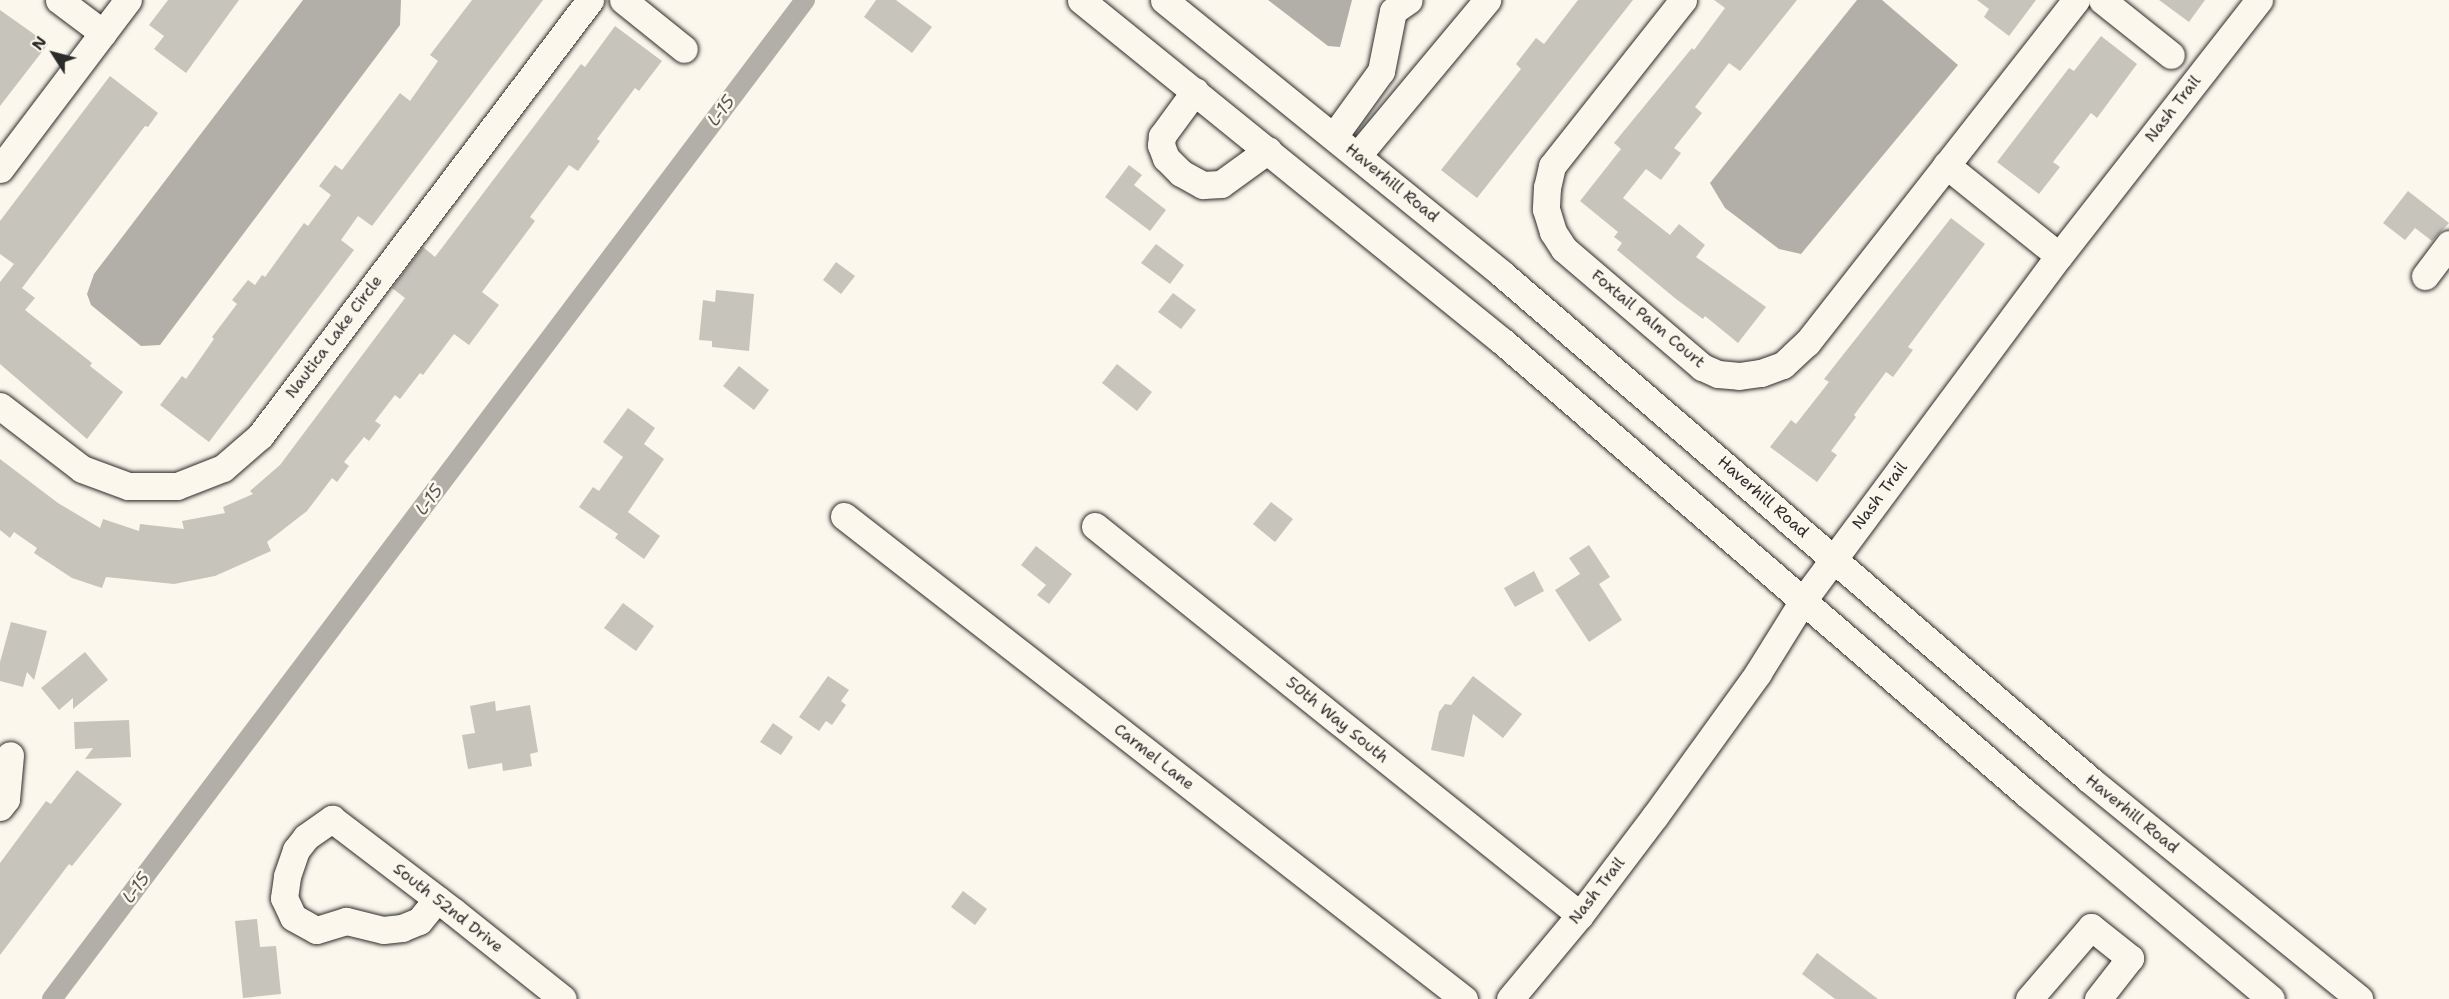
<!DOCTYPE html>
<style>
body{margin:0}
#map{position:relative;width:2449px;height:999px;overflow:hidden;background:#fbf7ec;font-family:"Shantell Sans",sans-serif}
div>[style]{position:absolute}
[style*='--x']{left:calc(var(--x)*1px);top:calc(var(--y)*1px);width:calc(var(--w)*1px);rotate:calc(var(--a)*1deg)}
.water>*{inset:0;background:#b1afa7}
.canal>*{height:20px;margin:-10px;padding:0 10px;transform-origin:10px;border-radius:10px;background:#b1afa7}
.building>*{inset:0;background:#c7c4bc}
.roads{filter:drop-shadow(0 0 2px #2b2b2b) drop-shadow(0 0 2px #2b2b2b)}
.minor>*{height:27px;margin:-13.5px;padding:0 13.5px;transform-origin:13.5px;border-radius:13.5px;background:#fbf7ec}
span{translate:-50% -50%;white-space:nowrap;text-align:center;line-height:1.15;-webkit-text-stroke:5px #fbf7ec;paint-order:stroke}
.street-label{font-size:16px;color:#2b2b2b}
.water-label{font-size:18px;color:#5a5956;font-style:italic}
.north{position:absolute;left:24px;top:24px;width:60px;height:60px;-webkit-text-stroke:4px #fbf7ec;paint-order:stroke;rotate:306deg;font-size:16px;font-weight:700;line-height:24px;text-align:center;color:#2b2b2b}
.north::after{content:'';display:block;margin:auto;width:21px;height:27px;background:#2b2b2b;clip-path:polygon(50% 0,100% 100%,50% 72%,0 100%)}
</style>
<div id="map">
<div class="water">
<div style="clip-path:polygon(303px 0,401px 0,400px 25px,160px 345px,141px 346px,91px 305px,87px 294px,94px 274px)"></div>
<div style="clip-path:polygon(1268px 0,1352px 0,1340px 47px,1328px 46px)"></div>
<div style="clip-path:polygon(1857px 0,1882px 0,1958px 65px,1801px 254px,1779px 249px,1725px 208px,1710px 183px)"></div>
</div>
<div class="canal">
<div style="--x:52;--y:999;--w:1251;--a:-52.99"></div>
</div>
<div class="building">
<div style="clip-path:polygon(168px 0,239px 0,186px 73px,154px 49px,164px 36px,149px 25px)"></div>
<div style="clip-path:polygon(472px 0,543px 0,372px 226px,358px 216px,341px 240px,354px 250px,209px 442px,160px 405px,182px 376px,186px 379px,214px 339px,212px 337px,237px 304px,232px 300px,248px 280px,255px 285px,262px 275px,265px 277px,304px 223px,308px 226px,331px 195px,319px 186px,335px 165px,342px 170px,400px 93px,410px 101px,438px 61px,430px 55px)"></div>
<div style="clip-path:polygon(876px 0,896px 0,932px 27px,912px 53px,864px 17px)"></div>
<div style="clip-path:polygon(1578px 0,1633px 0,1477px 198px,1441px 170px,1521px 69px,1516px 64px,1536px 38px,1544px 44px)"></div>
<div style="clip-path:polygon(1714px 0,1797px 0,1740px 71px,1729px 63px,1695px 107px,1702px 113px,1674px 148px,1681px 153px,1661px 180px,1646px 169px,1623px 198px,1670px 235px,1679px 224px,1705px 245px,1696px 257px,1766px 307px,1738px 343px,1705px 316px,1703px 319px,1676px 299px,1617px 250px,1622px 243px,1614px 237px,1618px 232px,1580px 201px,1621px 149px,1614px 143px,1692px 48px,1694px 50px,1725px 8px)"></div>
<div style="clip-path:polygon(1977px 0,2036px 0,2009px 36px,1984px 17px,1989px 9px)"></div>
<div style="clip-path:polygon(2159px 0,2205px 0,2189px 22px)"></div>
<div style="clip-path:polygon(0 10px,48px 44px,0 106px)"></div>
<div style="clip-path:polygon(615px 26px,662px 61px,639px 91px,635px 88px,597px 139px,600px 141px,578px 171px,569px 165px,530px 217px,535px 221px,482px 292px,499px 305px,469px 345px,454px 334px,423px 375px,420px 373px,400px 399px,395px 395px,375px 421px,381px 425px,369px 441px,364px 437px,344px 462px,349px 466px,337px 482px,332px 478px,307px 511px,267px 542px,271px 551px,215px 576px,174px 584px,106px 577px,102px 588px,72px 578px,34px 553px,37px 548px,14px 532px,10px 538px,0 530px,0 459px,58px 503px,100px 528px,103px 519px,139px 531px,140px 524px,184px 529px,182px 521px,225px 513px,223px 507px,253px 494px,250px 491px,280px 465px,405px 298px,392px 288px,423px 247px,435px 257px,581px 64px,585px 67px)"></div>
<div style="clip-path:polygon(2101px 36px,2137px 64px,2097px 118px,2091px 113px,2053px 162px,2060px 167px,2039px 194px,1997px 162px,2069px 68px,2074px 71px)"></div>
<div style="clip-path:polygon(110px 76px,158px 113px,148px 127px,145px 126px,22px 288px,35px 298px,25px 310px,92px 363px,90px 366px,123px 392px,87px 439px,0 364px,0 282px,14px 264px,0 254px,0 221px)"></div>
<div style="clip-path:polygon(1129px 165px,1142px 175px,1134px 185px,1166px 210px,1150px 231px,1105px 197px)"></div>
<div style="clip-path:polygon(2408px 191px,2449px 223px,2432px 241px,2415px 228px,2405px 240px,2383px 223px)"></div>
<div style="clip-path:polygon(1951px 218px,1985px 244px,1908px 347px,1913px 350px,1893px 377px,1886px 372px,1854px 415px,1856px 417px,1831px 451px,1837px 455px,1817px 482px,1770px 447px,1791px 420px,1796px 424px,1829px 382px,1824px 379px)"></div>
<div style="clip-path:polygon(1156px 244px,1184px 265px,1170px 284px,1141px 263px)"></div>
<div style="clip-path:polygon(836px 262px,855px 276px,841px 294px,823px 280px)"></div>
<div style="clip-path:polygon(716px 290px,754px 294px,749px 351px,712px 347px,712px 341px,699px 340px,703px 300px,715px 302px)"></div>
<div style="clip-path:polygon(1173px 293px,1196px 310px,1181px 329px,1158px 312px)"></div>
<div style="clip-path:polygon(1117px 364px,1152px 392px,1137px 411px,1102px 383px)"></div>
<div style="clip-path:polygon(739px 366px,769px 390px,754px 410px,723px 386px)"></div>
<div style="clip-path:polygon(628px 408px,655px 428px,644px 444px,664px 459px,628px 512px,660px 536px,644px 559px,615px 538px,618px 534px,579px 507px,593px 487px,599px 491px,623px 457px,603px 442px)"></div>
<div style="clip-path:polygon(1271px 502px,1293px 519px,1275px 542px,1253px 524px)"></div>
<div style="clip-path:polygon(1589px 545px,1610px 577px,1599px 584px,1622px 620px,1589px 642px,1555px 590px,1580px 574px,1569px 558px)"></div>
<div style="clip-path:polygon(1036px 546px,1072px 574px,1049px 604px,1037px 595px,1046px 585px,1021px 565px)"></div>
<div style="clip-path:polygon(1534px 571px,1544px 591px,1515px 607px,1504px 588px)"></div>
<div style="clip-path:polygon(623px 603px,654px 626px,636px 651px,604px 628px)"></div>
<div style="clip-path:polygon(11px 622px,47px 631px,34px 680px,27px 672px,23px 687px,0 681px,0 662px)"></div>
<div style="clip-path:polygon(85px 652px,108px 680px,73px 709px,73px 698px,59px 710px,41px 688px)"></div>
<div style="clip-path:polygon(828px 676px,849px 690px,841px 701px,846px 705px,832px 725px,826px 721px,819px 731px,799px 717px)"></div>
<div style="clip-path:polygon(1473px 676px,1522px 714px,1503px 738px,1473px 714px,1464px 757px,1431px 750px,1439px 712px,1445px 704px,1451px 705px)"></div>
<div style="clip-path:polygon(495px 701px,496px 711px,530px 705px,538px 752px,530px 754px,532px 766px,503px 771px,502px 763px,468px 769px,462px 735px,475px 733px,470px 706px)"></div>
<div style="clip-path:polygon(129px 720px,131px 757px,85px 759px,93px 748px,75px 749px,74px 722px)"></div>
<div style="clip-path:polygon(773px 723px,793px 737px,781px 755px,760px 742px)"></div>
<div style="clip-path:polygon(77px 770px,122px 804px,72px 866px,69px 864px,0 955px,0 863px,46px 801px,51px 804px)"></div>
<div style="clip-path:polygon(963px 891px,987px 909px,975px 925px,951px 907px)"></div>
<div style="clip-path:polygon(257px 919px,260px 947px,276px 946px,281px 994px,243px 998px,235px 921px)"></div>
<div style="clip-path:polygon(1817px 953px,1878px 999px,1835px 999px,1802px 974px)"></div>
</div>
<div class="roads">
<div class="minor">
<div style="--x:59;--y:0;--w:55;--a:36.9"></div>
<div style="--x:623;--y:0;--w:78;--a:38.8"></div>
<div style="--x:1081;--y:0;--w:542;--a:39.01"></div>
<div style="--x:1502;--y:341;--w:695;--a:40.8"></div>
<div style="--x:2028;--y:795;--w:317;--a:40"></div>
<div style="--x:1164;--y:0;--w:435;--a:39"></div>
<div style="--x:1502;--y:274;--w:776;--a:40.71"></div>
<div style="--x:2090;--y:780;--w:347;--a:39.1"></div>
<div style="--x:1683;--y:0;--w:211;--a:128.3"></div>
<div style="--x:1552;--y:166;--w:22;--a:103"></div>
<div style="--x:1547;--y:187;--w:22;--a:93"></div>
<div style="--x:1546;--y:209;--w:24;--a:73"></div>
<div style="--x:1553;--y:232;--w:20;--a:57"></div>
<div style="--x:1564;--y:249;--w:182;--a:40.5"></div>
<div style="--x:1702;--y:367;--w:17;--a:24"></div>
<div style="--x:1718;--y:374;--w:21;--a:5"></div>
<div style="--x:1739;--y:376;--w:22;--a:-8"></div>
<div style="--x:1761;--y:373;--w:23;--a:-20"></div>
<div style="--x:1783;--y:365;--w:33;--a:-43"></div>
<div style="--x:1807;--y:343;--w:436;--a:-51.9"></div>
<div style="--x:2102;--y:0;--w:88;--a:38.6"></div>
<div style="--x:1195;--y:91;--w:56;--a:126.3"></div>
<div style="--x:1162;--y:136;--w:9;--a:96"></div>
<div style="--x:1161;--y:145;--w:14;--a:69"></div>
<div style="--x:1166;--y:158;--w:21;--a:45"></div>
<div style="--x:1181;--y:173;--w:25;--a:29"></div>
<div style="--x:1203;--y:185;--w:18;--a:-3"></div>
<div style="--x:1221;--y:184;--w:58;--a:-35.9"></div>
<div style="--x:1334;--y:136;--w:80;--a:-54.1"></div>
<div style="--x:1381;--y:71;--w:61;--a:-78.7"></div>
<div style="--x:1393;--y:11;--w:19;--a:-35"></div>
<div style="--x:1358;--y:155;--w:202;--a:-50.2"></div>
<div style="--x:1946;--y:165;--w:145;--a:38.8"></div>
<div style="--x:0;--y:169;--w:212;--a:-52.9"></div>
<div style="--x:2425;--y:276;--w:40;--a:-53"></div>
<div style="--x:0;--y:406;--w:103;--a:37.5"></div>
<div style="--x:82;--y:469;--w:49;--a:20.3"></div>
<div style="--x:128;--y:486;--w:49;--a:0"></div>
<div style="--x:177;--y:486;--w:49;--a:-21.4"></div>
<div style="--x:223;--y:468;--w:49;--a:-40.9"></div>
<div style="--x:260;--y:436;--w:547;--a:-52.88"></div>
<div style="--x:844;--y:516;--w:786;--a:37.92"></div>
<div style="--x:1095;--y:526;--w:622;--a:38.73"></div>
<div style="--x:0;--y:807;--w:10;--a:-53"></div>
<div style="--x:6;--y:799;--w:44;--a:-84.8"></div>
<div style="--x:437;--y:899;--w:28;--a:129"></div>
<div style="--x:419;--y:921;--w:18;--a:158"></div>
<div style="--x:402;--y:928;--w:19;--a:174"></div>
<div style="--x:383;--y:930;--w:38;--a:-166"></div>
<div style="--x:346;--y:921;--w:31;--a:163"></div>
<div style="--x:316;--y:930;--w:26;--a:-151"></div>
<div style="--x:293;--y:917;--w:21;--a:-115"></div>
<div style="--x:284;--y:898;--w:22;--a:-82"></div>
<div style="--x:287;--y:876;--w:28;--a:-71"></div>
<div style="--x:296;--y:850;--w:16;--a:-52"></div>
<div style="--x:306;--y:837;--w:32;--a:-35"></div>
<div style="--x:332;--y:819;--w:153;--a:37.3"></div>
<div style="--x:454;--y:912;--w:139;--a:38.6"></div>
<div style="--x:1510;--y:999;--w:109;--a:-50.2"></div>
<div style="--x:1580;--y:915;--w:124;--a:-52.9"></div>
<div style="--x:1655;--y:816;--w:176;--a:-54.2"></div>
<div style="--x:1758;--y:673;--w:87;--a:-58.1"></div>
<div style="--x:1804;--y:599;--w:427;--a:-53.4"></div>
<div style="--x:2059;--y:256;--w:325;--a:-52"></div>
<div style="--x:2029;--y:999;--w:95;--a:-49.3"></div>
<div style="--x:2091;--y:927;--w:50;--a:38.5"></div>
<div style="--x:2130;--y:958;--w:52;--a:128"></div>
</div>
</div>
<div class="street-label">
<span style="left:2173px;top:109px;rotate:-52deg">Nash Trail</span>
<span style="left:1392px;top:183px;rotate:39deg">Haverhill Road</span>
<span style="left:1648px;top:319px;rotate:40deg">Foxtail Palm Court</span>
<span style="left:334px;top:337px;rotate:-53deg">Nautica Lake Circle</span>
<span style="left:1880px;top:496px;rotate:-53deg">Nash Trail</span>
<span style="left:1763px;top:497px;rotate:41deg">Haverhill Road</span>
<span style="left:1337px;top:720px;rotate:39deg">50th Way South</span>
<span style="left:1154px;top:757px;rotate:38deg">Carmel Lane</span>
<span style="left:2132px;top:814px;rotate:39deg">Haverhill Road</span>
<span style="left:1597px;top:891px;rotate:-52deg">Nash Trail</span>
<span style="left:448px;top:908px;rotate:38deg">South 52nd Drive</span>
</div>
<div class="water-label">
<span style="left:721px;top:111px;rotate:-53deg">L-15</span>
<span style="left:429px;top:500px;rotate:-53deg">L-15</span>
<span style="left:136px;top:888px;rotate:-53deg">L-15</span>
</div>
<div class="north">N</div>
</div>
